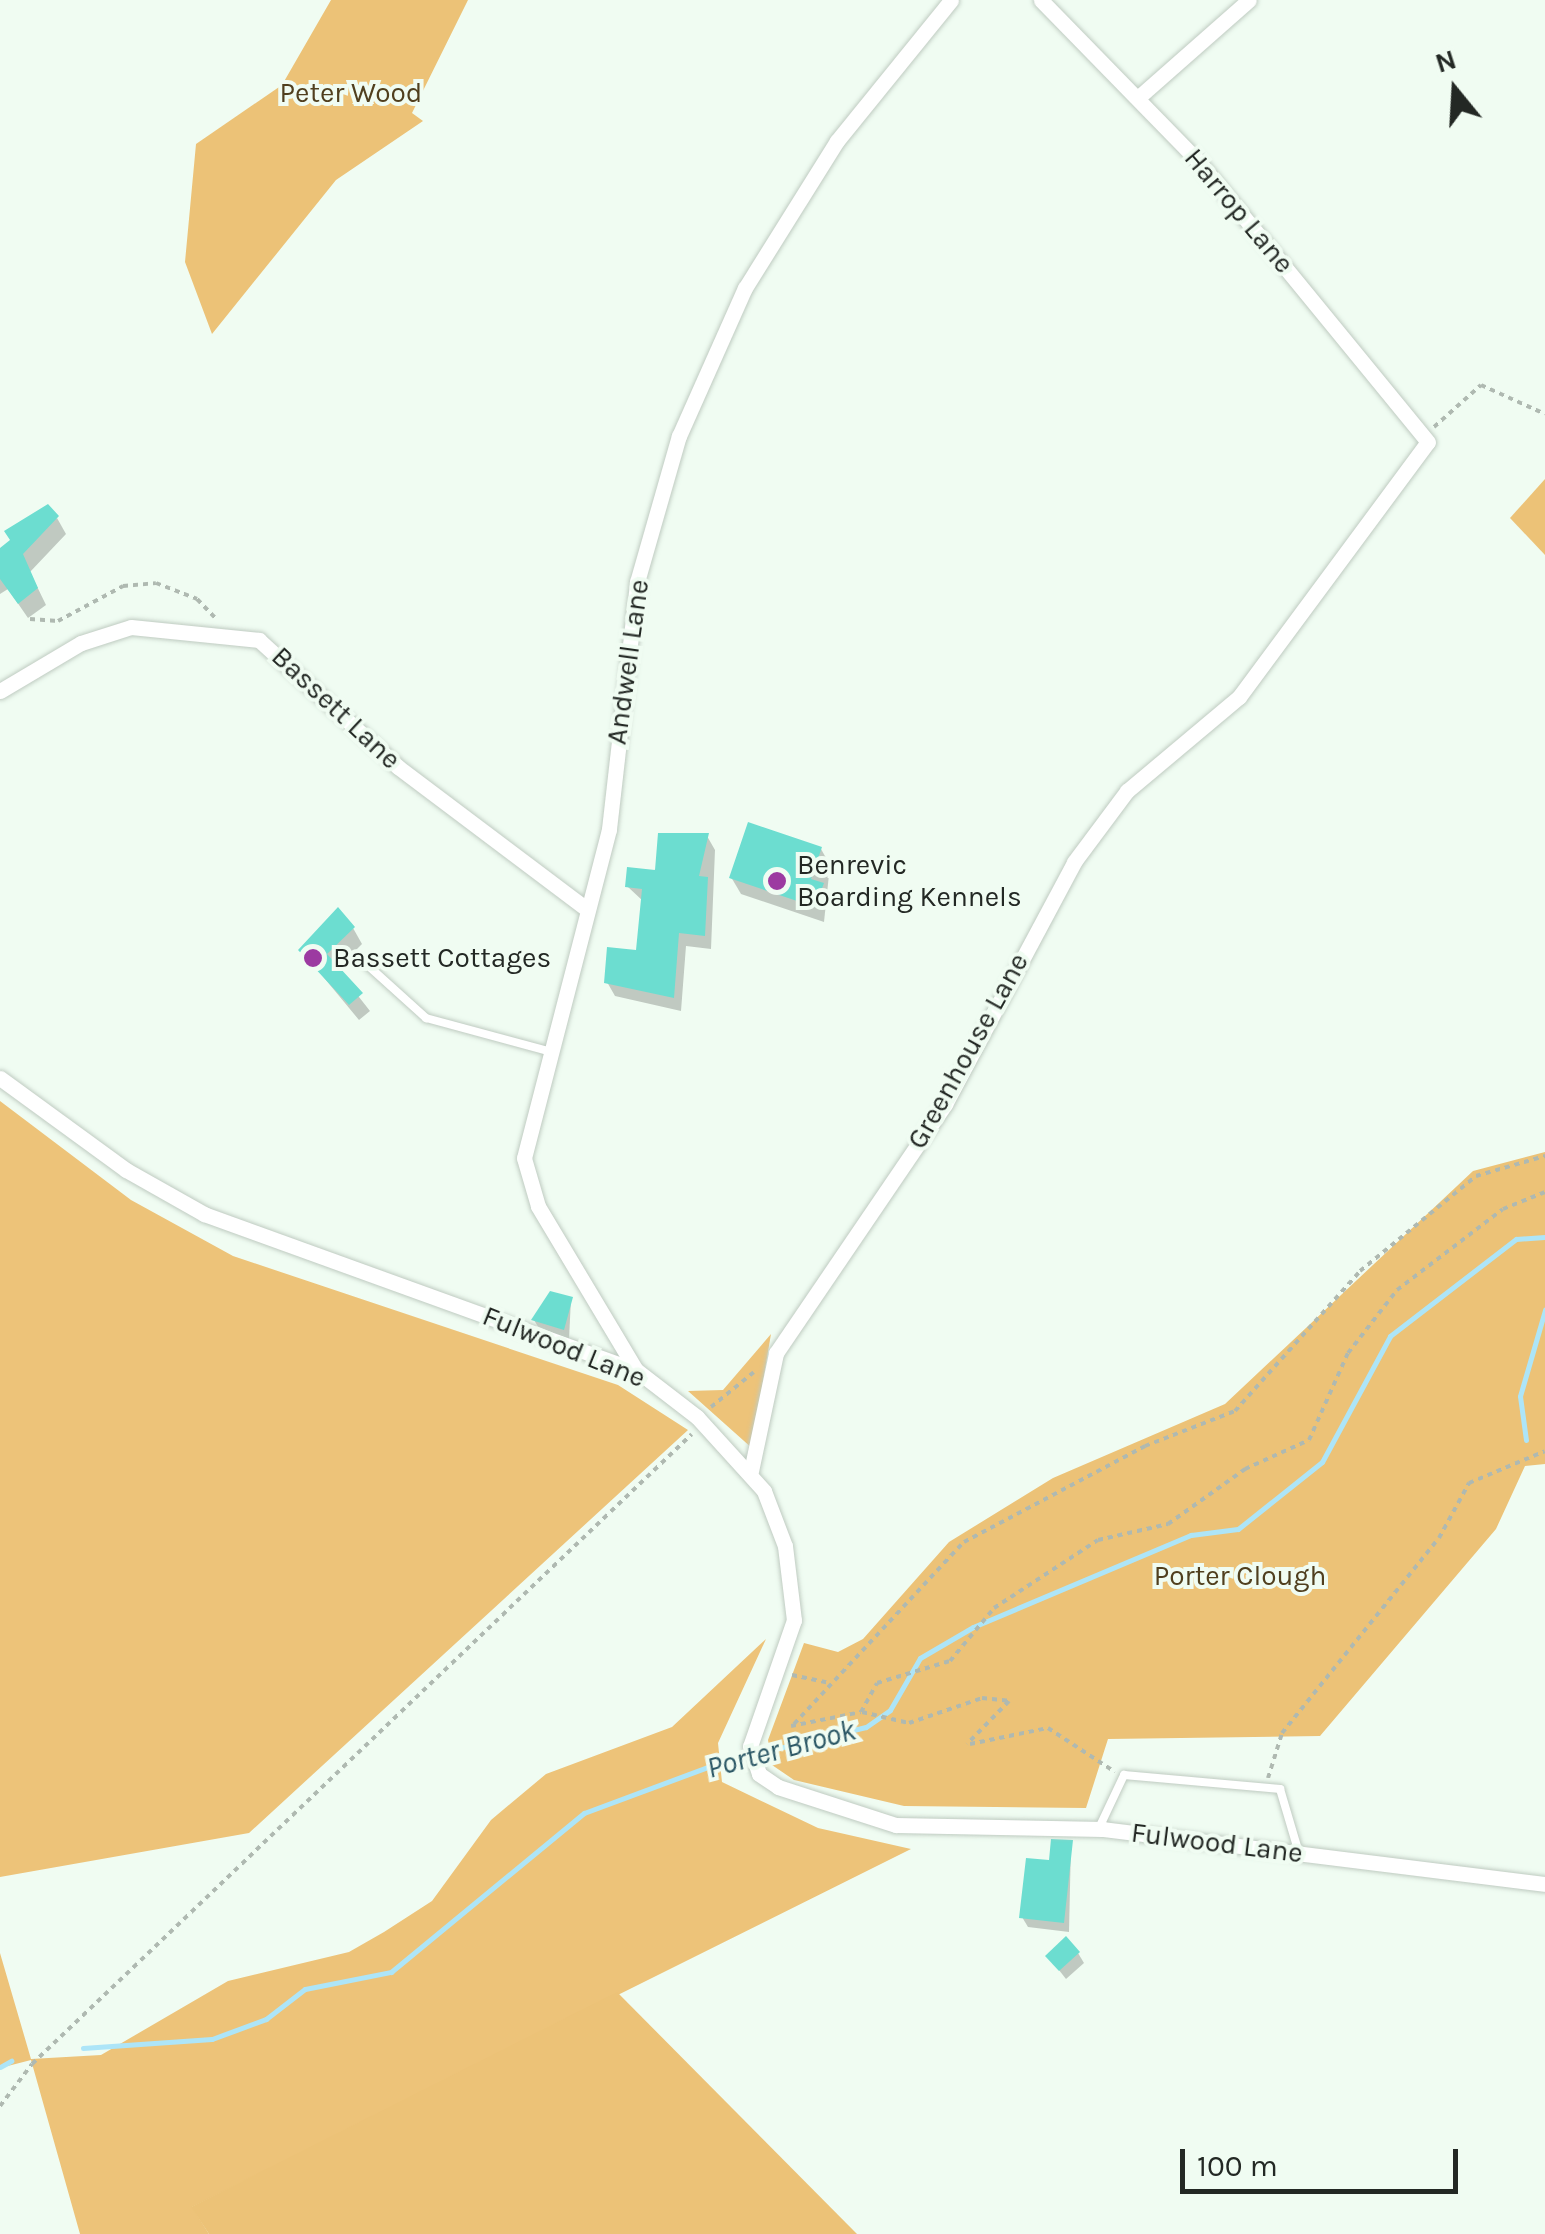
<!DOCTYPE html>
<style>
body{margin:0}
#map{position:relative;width:1545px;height:2234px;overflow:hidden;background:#f0fcf2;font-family:Karla,sans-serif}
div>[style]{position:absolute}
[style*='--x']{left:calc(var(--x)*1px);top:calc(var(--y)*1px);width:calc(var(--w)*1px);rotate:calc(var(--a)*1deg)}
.green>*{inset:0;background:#edc379}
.forest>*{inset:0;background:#ecc277}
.shadow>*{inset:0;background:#0003}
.stream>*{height:5px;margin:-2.5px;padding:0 2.5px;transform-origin:2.5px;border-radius:2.5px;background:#ade5f8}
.building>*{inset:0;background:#6cddd0}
.path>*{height:4px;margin-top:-2px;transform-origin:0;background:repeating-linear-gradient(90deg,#afb9b1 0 5px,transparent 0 10px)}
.roads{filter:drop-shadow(0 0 2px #bfcbc1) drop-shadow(0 0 2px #bfcbc1)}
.lane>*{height:8px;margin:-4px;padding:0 4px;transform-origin:4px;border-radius:4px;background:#fff}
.street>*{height:15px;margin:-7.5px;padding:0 7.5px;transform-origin:7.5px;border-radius:7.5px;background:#fff}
.dots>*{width:28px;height:28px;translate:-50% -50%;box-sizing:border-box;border:5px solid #f0fcf2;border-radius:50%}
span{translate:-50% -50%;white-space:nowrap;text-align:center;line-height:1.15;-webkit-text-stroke:8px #f0fcf2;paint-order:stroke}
.park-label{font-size:28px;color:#503f1e}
.street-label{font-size:28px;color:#232824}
.poi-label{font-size:28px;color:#232824}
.left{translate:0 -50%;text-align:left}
.water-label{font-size:30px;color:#2c5866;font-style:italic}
.north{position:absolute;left:1405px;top:40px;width:100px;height:100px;-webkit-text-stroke:8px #f0fcf2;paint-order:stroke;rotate:342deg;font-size:28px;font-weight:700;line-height:40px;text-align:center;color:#232824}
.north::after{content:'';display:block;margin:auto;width:35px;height:45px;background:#232824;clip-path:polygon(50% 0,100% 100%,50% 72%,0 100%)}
.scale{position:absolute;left:1180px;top:2149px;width:278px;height:45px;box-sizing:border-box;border:5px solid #232824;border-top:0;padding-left:12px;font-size:30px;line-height:35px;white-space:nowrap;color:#232824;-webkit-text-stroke:8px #f0fcf2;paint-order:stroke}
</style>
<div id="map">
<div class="green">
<div style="clip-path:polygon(0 1101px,131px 1200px,233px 1256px,618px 1385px,688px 1430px,249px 1833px,0 1877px)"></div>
<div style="clip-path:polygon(771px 1334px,762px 1387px,753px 1449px,688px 1391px,723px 1390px)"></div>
<div style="clip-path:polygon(766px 1639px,718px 1743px,722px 1782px,818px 1828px,911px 1849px,192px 2207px,209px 2234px,80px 2234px,31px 2060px,0 2068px,0 1953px,31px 2059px,101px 2055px,228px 1981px,349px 1952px,384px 1932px,432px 1901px,491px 1820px,546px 1774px,672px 1727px)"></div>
</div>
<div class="forest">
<div style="clip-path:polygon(331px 0,468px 0,412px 113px,423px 121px,336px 180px,212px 334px,185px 262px,196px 144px,282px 85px)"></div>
<div style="clip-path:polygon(1545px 479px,1545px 555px,1510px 518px)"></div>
<div style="clip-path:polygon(1545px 1152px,1545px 1464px,1525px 1466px,1496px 1529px,1320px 1736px,1108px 1739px,1086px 1808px,904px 1806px,794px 1780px,772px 1765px,768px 1740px,804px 1643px,838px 1652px,863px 1639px,949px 1542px,1053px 1478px,1225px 1404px,1473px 1171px)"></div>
<div style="clip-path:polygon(617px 1992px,857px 2234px,209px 2234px,191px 2207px)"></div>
</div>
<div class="shadow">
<div style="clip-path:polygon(57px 518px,66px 534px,30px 572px,46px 605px,28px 618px,8px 589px,0 594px,0 551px)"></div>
<div style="clip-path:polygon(707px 836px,715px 850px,711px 949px,686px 946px,681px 1011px,615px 996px,607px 982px,638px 952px,644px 902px,628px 887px)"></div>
<div style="clip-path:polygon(821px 849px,830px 865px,824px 922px,741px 894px,731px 877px)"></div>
<div style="clip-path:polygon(353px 928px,362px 944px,337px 969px,370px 1011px,359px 1020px,301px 950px)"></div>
<div style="clip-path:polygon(571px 1299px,569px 1339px,540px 1330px,534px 1320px)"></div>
<div style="clip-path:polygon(1071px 1843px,1069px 1932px,1028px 1927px,1022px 1917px)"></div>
<div style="clip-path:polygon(1078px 1953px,1084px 1963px,1066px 1979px,1048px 1956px)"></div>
</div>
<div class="stream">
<div style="--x:1526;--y:1440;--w:44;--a:-97.8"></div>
<div style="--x:1520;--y:1396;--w:90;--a:-73.8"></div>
<div style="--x:83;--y:2048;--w:129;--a:-4"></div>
<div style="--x:212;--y:2039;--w:58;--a:-20.3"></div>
<div style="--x:266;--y:2019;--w:49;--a:-37.6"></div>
<div style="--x:305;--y:1989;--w:88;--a:-11.2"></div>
<div style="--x:391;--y:1972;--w:250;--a:-39.5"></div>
<div style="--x:584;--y:1813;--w:146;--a:-20.4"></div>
<div style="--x:721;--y:1762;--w:149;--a:-13.6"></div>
<div style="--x:866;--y:1727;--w:29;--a:-35"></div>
<div style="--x:890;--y:1710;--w:60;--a:-60"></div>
<div style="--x:920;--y:1658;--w:61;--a:-30.3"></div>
<div style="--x:973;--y:1627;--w:237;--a:-22.9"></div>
<div style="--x:1191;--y:1535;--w:47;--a:-7.3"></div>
<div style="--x:1238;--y:1529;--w:107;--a:-38.6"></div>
<div style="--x:1322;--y:1462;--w:143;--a:-61.6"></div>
<div style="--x:1390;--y:1336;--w:159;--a:-37.6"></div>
<div style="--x:1516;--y:1239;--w:29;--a:-4"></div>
<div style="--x:0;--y:2067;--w:13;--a:-29"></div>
</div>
<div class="building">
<div style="clip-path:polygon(48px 504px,59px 516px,23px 554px,38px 588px,18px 604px,0 579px,0 548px,10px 540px,4px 531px)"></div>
<div style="clip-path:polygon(748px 822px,822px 847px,811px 879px,824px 883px,815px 907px,729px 878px)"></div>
<div style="clip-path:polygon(658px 833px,709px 833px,699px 876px,708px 877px,705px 936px,679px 933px,674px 998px,604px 983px,607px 947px,636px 950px,642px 889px,625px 887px,627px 867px,655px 870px)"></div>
<div style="clip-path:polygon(338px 907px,355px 927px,327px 954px,363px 993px,349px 1005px,298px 950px)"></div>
<div style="clip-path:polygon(550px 1291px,573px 1297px,564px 1330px,531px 1320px)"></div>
<div style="clip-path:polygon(1051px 1839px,1073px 1840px,1064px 1923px,1019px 1918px,1026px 1858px,1049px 1860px)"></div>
<div style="clip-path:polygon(1066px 1936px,1080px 1952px,1059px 1971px,1045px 1956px)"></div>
</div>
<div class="path">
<div style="--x:1434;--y:427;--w:63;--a:-41.8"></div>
<div style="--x:1481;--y:385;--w:70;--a:24.4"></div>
<div style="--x:30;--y:619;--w:28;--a:4"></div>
<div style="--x:58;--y:621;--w:74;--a:-28.3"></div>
<div style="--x:123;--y:586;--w:33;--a:-5"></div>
<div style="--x:156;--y:583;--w:44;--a:21.3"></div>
<div style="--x:197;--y:599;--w:29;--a:46"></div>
<div style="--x:711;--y:1407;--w:55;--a:-39.1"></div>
<div style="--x:792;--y:1675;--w:35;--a:12"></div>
<div style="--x:862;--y:1712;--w:48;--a:13.2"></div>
<div style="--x:909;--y:1723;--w:77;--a:-18.9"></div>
<div style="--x:982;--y:1698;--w:27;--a:6"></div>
<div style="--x:1009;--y:1701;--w:60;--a:134.3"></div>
<div style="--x:794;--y:1724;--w:249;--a:-47"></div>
<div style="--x:964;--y:1542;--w:205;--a:-27.9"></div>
<div style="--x:1145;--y:1446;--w:97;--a:-21.3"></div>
<div style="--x:1235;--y:1411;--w:188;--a:-48.2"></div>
<div style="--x:1360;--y:1271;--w:150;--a:-39.3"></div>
<div style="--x:1476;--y:1176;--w:72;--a:-16.2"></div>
<div style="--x:791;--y:1726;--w:71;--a:-11.3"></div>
<div style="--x:861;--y:1712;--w:33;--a:-61"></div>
<div style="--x:877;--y:1683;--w:76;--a:-16.8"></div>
<div style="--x:950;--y:1661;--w:69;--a:-50.3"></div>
<div style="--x:994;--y:1608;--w:124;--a:-33.2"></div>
<div style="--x:1098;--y:1540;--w:72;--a:-12.9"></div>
<div style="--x:1168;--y:1524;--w:95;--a:-35.5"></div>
<div style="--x:1245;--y:1469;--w:70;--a:-24.4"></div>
<div style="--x:1309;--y:1440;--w:95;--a:-65.9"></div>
<div style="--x:1348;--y:1353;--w:80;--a:-52.1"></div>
<div style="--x:1397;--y:1290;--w:133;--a:-37.4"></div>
<div style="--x:1503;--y:1209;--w:45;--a:-22"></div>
<div style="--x:970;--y:1744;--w:80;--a:-11.6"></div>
<div style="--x:1048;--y:1728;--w:80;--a:33.3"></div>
<div style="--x:1268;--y:1778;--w:47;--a:-72.7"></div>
<div style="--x:1282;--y:1733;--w:250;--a:-51.2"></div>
<div style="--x:1439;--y:1538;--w:63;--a:-61.4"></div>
<div style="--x:1469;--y:1483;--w:82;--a:-22.8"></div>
<div style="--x:0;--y:2106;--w:53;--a:-52.7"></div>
<div style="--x:32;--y:2064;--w:912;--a:-43.67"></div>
</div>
<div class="roads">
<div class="lane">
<div style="--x:364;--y:962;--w:84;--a:42.1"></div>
<div style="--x:426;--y:1018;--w:123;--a:15.1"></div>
<div style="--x:1099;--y:1828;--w:59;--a:-64.7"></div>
<div style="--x:1124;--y:1775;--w:157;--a:5.1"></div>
<div style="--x:1280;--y:1789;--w:67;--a:73.5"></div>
</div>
<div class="street">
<div style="--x:1140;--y:96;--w:145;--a:-41.4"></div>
<div style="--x:0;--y:691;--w:94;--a:-30.7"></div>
<div style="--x:81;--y:643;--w:52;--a:-17.7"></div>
<div style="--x:131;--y:627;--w:129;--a:5.8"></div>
<div style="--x:259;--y:640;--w:188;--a:42.4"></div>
<div style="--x:398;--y:767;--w:234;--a:37"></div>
<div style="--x:0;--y:1078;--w:156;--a:36.1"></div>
<div style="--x:126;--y:1170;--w:90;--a:29.4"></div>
<div style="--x:204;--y:1214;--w:459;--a:19.9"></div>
<div style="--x:636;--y:1370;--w:77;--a:37.6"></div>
<div style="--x:697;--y:1417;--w:100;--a:47.8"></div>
<div style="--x:764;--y:1491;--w:59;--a:69.1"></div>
<div style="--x:785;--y:1546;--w:75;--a:83.1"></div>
<div style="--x:794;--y:1620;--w:133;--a:109.2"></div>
<div style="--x:750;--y:1746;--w:29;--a:72"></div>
<div style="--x:759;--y:1774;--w:23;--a:34"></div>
<div style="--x:778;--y:1787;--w:124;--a:17.9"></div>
<div style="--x:896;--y:1825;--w:207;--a:1.1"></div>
<div style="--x:1103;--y:1829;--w:445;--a:7.1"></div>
<div style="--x:636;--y:1370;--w:191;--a:-120.9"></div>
<div style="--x:538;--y:1206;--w:50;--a:-106.3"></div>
<div style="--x:524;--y:1158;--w:340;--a:-75.5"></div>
<div style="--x:609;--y:829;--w:249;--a:-83.5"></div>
<div style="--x:637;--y:582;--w:152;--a:-74"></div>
<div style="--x:679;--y:436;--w:162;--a:-66"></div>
<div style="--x:745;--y:288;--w:173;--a:-58"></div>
<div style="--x:837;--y:141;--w:181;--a:-51"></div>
<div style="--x:751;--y:1471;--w:121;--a:-78"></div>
<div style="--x:776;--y:1353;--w:301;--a:-55.8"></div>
<div style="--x:945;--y:1104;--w:274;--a:-61.9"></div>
<div style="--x:1074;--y:862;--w:89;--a:-53.3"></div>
<div style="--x:1127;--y:791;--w:146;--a:-40"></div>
<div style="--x:1239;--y:697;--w:317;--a:-53.5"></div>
<div style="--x:1428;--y:442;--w:366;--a:-129.3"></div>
<div style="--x:1196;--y:159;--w:222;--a:-134.3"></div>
</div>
</div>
<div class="dots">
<div style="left:777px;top:881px;background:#9c3aa1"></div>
<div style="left:313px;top:958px;background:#9c3aa1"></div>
</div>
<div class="park-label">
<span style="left:351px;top:93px">Peter Wood</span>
<span style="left:1240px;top:1576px">Porter Clough</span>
</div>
<div class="street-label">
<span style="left:1239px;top:211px;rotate:50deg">Harrop Lane</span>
<span style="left:628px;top:662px;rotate:-82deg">Andwell Lane</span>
<span style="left:336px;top:708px;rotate:43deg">Bassett Lane</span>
<span style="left:968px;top:1051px;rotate:-61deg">Greenhouse Lane</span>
<span style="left:564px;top:1347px;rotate:22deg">Fulwood Lane</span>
<span style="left:1217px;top:1843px;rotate:7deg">Fulwood Lane</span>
</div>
<div class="poi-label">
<span class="left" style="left:797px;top:881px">Benrevic<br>Boarding Kennels</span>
<span class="left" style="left:333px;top:958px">Bassett Cottages</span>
</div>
<div class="water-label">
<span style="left:781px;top:1749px;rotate:-15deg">Porter Brook</span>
</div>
<div class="north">N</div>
<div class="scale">100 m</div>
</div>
